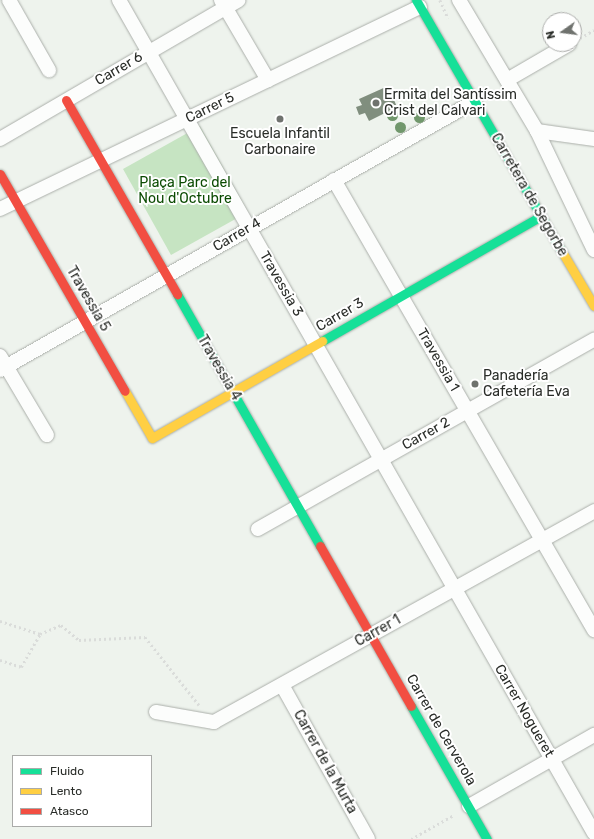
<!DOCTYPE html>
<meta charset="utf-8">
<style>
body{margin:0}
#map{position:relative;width:594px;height:839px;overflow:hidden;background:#eef3ed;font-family:Rubik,sans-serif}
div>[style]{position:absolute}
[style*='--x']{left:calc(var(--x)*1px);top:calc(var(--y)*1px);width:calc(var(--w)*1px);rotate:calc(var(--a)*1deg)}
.green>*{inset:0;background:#c6e4c2}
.building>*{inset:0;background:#808e7e}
.path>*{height:2.5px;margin-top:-1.25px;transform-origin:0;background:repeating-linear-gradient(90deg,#dadcda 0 2px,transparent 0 5px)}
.roads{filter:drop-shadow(0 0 1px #abafaa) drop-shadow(0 0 1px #abafaa)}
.street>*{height:14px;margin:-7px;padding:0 7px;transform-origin:7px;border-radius:7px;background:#fcfdfc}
.fast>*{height:9px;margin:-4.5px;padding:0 4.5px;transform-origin:4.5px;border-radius:4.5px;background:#16e098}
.slow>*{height:9px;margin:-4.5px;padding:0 4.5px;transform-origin:4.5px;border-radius:4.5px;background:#ffcf43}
.jam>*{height:9px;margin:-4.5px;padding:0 4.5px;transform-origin:4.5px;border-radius:4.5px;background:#f24e42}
.trees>*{width:11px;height:11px;margin:-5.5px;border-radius:50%;background:#71976c}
.dots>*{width:11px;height:11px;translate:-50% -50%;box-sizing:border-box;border:2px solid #fff;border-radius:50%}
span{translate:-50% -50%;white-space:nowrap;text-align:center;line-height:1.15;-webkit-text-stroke:4px #fff;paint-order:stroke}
.street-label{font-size:14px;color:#2a2d29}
.poi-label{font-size:14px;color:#2a2d29}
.left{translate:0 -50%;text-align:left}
.park-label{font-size:14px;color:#0b4b02}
.legend{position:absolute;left:12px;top:755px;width:140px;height:72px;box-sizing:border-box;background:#fff;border:1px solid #aaaba9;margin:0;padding:5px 7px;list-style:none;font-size:12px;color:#2a2d29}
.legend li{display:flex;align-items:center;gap:8px;height:20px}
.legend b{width:20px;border:1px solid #aaaba9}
.north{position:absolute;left:542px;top:12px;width:40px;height:40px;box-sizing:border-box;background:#fff;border:1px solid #aaaba9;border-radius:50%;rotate:256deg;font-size:11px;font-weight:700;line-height:16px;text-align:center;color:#2a2d29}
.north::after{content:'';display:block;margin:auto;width:14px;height:18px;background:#6f726e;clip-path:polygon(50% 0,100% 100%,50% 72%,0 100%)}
</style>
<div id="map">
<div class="green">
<div style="clip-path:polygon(200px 126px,248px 212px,171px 255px,123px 169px)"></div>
</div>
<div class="building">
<div style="clip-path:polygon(388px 86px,397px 107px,369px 121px,365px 113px,359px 115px,356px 107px,362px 105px,359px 99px)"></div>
</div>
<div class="path">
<div style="--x:440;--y:0;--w:20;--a:66"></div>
<div style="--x:580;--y:38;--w:16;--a:-30"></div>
<div style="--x:0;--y:621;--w:42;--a:18"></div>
<div style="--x:0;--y:660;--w:22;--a:18"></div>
<div style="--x:21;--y:667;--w:38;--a:-60"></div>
<div style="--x:40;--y:634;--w:23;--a:-23"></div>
<div style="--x:61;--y:625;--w:23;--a:40"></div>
<div style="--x:79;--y:640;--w:66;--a:-2.6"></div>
<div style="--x:145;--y:637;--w:87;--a:51.5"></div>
<div style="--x:411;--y:839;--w:49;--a:-29.2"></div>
</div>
<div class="roads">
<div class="street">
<div style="--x:9;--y:0;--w:81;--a:60.3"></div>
<div style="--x:119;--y:0;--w:959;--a:60.31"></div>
<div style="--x:221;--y:0;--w:93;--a:59.6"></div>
<div style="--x:459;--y:0;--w:152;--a:59.2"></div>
<div style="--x:537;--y:131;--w:132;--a:64.4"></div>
<div style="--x:507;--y:80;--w:72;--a:-30.1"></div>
<div style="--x:537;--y:131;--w:58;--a:8"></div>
<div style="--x:0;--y:139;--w:276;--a:-30.2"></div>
<div style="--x:334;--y:180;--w:520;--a:59.98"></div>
<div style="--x:0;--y:209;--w:466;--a:-25.7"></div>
<div style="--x:0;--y:356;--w:92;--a:59.3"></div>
<div style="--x:0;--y:370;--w:546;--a:-29.52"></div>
<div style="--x:258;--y:529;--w:386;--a:-29.4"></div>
<div style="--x:282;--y:685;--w:176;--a:60.8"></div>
<div style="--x:156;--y:712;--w:59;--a:9.8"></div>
<div style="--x:214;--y:722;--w:435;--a:-29"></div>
<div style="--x:469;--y:806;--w:144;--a:-29.6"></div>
</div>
<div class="fast">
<div style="--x:416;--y:0;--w:289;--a:59.9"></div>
<div style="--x:177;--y:294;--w:290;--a:60.4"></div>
<div style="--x:322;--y:341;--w:252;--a:-29.7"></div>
<div style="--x:411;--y:706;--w:153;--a:60.3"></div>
</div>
<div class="slow">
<div style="--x:561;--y:250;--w:65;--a:59.5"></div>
<div style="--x:125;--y:391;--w:54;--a:60.1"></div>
<div style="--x:152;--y:438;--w:196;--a:-29.7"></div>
</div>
<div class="jam">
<div style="--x:66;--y:100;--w:224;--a:60.2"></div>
<div style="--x:0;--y:174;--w:250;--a:60.1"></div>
<div style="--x:320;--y:546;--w:184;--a:60.4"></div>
</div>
</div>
<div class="trees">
<div style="left:414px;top:94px"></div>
<div style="left:392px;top:115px"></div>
<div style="left:419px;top:117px"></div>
<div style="left:400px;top:127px"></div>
</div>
<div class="dots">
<div style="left:376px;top:103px;background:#6f726e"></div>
<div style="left:280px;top:119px;background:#6f726e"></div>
<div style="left:475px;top:384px;background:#6f726e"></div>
</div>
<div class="street-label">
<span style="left:119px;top:69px;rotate:-30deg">Carrer 6</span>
<span style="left:210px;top:108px;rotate:-26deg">Carrer 5</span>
<span style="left:529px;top:195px;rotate:60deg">Carretera de Segorbe</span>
<span style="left:237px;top:235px;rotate:-30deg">Carrer 4</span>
<span style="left:281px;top:284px;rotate:60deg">Travessia 3</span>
<span style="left:88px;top:299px;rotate:60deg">Travessia 5</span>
<span style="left:340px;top:315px;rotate:-30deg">Carrer 3</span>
<span style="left:438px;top:360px;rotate:60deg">Travessia 1</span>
<span style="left:219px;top:368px;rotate:60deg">Travessia 4</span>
<span style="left:426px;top:434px;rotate:-29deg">Carrer 2</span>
<span style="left:378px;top:631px;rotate:-29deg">Carrer 1</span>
<span style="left:524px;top:711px;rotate:60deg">Carrer Nogueret</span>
<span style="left:441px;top:730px;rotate:60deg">Carrer de Cerverola</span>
<span style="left:325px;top:762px;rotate:61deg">Carrer de la Murta</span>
</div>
<div class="poi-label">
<span class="left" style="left:384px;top:103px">Ermita del Santíssim<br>Crist del Calvari</span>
<span style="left:280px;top:142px">Escuela Infantil<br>Carbonaire</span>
<span class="left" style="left:483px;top:384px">Panadería<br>Cafetería Eva</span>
</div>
<div class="park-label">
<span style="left:185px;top:191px">Plaça Parc del<br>Nou d'Octubre</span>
</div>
<ul class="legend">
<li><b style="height:5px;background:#16e098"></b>Fluido</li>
<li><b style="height:5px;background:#ffcf43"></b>Lento</li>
<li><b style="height:5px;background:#f24e42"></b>Atasco</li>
</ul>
<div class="north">N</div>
</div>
